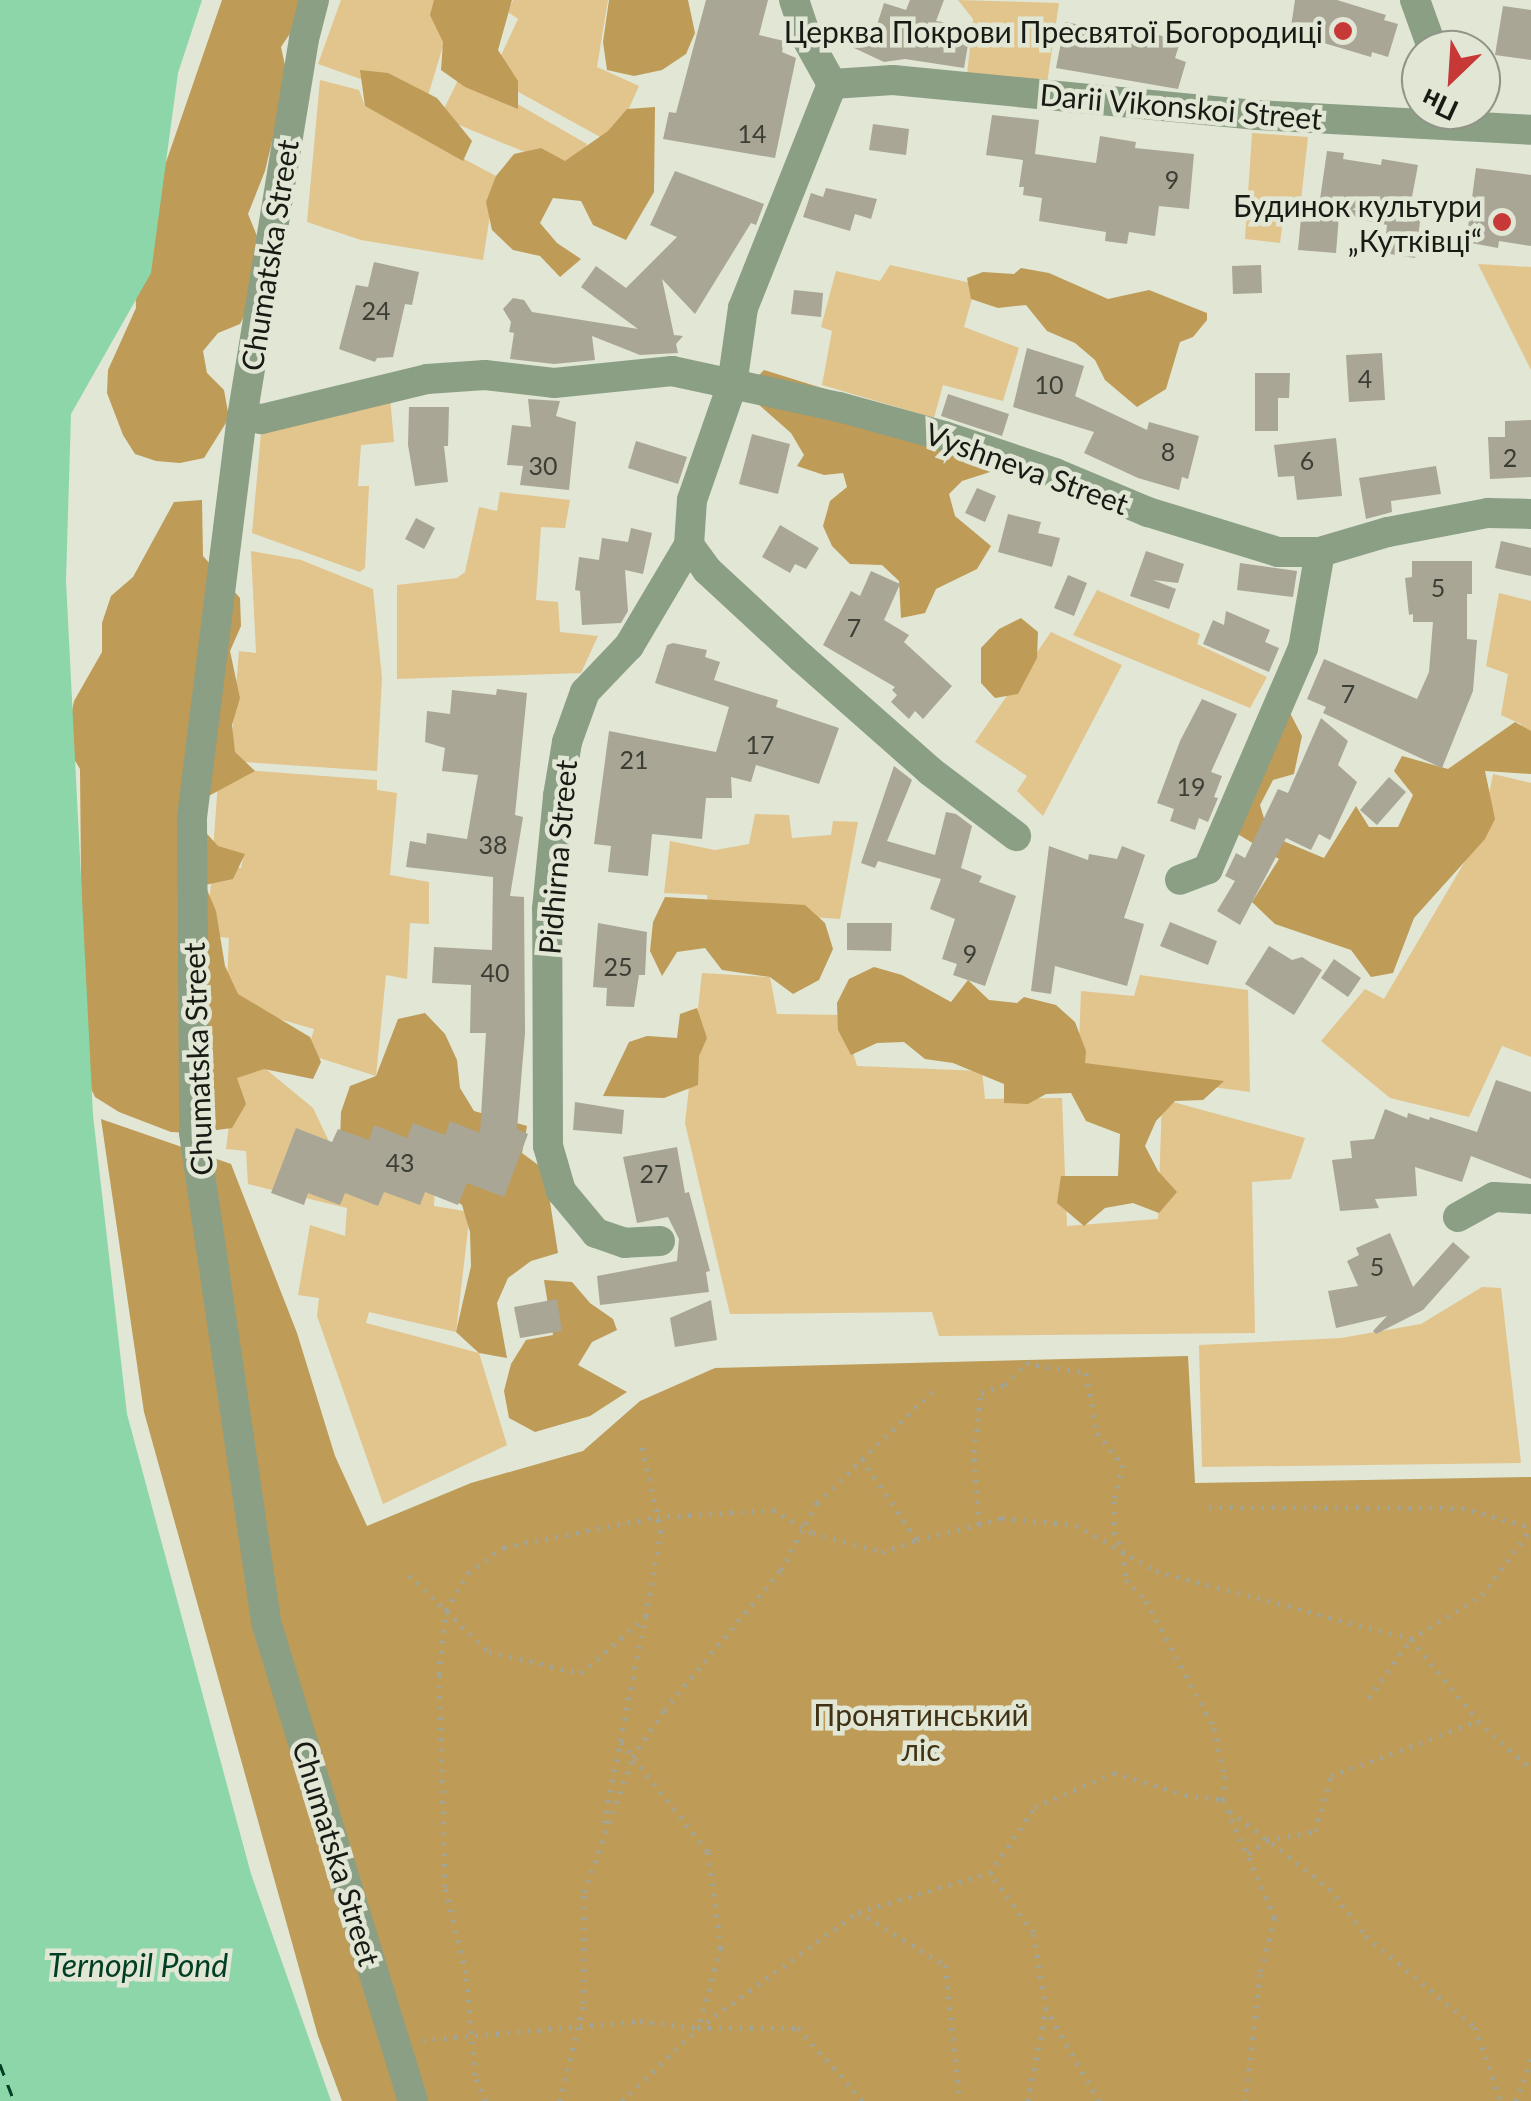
<!DOCTYPE html>
<meta charset="utf-8">
<style>
body{margin:0}
#map{position:relative;width:1531px;height:2101px;overflow:hidden;background:#e1e6d5;font-family:Lato,sans-serif}
div>[style]{position:absolute}
[style*='--x']{left:calc(var(--x)*1px);top:calc(var(--y)*1px);width:calc(var(--w)*1px);rotate:calc(var(--a)*1deg)}
.green>*{inset:0;background:#e2c48d}
.forest>*{inset:0;background:#be9b57}
.water>*{inset:0;background:#8dd6aa}
.ferry>*{height:2.5px;margin-top:-1.25px;transform-origin:0;background:repeating-linear-gradient(90deg,#013f24 0 12px,transparent 0 22px)}
.building>*{inset:0;background:#a9a696}
.path>*{height:5px;margin-top:-2.5px;transform-origin:0;background:repeating-linear-gradient(90deg,#a1a598 0 2.5px,transparent 0 10.5px)}
.minor>*{height:30px;margin:-15px;padding:0 15px;transform-origin:15px;border-radius:15px;background:#8b9f85}
.dots>*{width:28px;height:28px;translate:-50% -50%;box-sizing:border-box;border:5px solid #e1e6d5;border-radius:50%}
span{translate:-50% -50%;white-space:nowrap;text-align:center;line-height:1.15;-webkit-text-stroke:9px #e1e6d5;paint-order:stroke}
.number-label{font-size:25px;color:#3c3d34}
.number-label span{-webkit-text-stroke-width:0}
.poi-label{font-size:30px;color:#181a14}
.right{translate:-100% -50%;text-align:right}
.street-label{font-size:30px;color:#181a14}
.park-label{font-size:30px;color:#413213}
.water-label{font-size:32px;color:#013f24;font-style:italic}
.north{position:absolute;left:1401px;top:30px;width:100px;height:100px;box-sizing:border-box;background:#e1e6d5;border:2px solid #919488;border-radius:50%;rotate:205deg;font-size:28px;font-weight:700;line-height:40px;text-align:center;color:#181a14}
.north::after{content:'';display:block;margin:auto;width:35px;height:45px;background:#c73937;clip-path:polygon(50% 0,100% 100%,50% 72%,0 100%)}
</style>
<div id="map">
<div class="green">
<div style="clip-path:polygon(341px 0,437px 0,450px 23px,426px 102px,318px 64px)"></div>
<div style="clip-path:polygon(513px 0,608px 0,597px 67px,639px 86px,613px 144px,491px 77px,518px 19px,508px 12px)"></div>
<div style="clip-path:polygon(958px 0,1059px 3px,1047px 83px,967px 75px,973px 19px)"></div>
<div style="clip-path:polygon(462px 72px,587px 144px,573px 172px,440px 117px)"></div>
<div style="clip-path:polygon(320px 80px,359px 90px,365px 106px,496px 176px,483px 260px,361px 240px,307px 222px)"></div>
<div style="clip-path:polygon(1252px 133px,1308px 137px,1300px 209px,1284px 212px,1280px 243px,1245px 239px)"></div>
<div style="clip-path:polygon(1478px 264px,1531px 267px,1531px 370px)"></div>
<div style="clip-path:polygon(890px 265px,976px 284px,964px 327px,1019px 348px,1003px 401px,943px 385px,934px 418px,822px 385px,832px 331px,821px 327px,836px 271px,880px 281px)"></div>
<div style="clip-path:polygon(390px 397px,394px 442px,361px 445px,358px 486px,369px 486px,365px 568px,360px 572px,252px 533px,261px 433px)"></div>
<div style="clip-path:polygon(500px 492px,570px 500px,565px 528px,541px 527px,536px 600px,558px 602px,560px 632px,598px 636px,581px 673px,397px 679px,397px 585px,457px 578px,465px 572px,479px 507px,497px 511px)"></div>
<div style="clip-path:polygon(251px 551px,301px 560px,373px 589px,382px 678px,377px 771px,230px 761px,239px 651px,256px 653px)"></div>
<div style="clip-path:polygon(1097px 590px,1200px 634px,1197px 644px,1267px 677px,1250px 708px,1073px 635px)"></div>
<div style="clip-path:polygon(1499px 593px,1531px 601px,1531px 742px,1519px 740px,1521px 724px,1501px 715px,1508px 674px,1486px 666px)"></div>
<div style="clip-path:polygon(1051px 632px,1122px 665px,1043px 816px,1017px 791px,1027px 776px,975px 742px)"></div>
<div style="clip-path:polygon(219px 768px,377px 780px,377px 790px,397px 793px,390px 875px,429px 882px,429px 924px,410px 923px,407px 979px,386px 975px,376px 1076px,307px 1054px,314px 1029px,226px 1004px,229px 938px,205px 935px,213px 867px,241px 868px,244px 854px,213px 851px)"></div>
<div style="clip-path:polygon(1493px 774px,1531px 783px,1531px 1057px,1502px 1046px,1469px 1117px,1390px 1098px,1321px 1041px,1365px 989px,1384px 999px,1481px 834px)"></div>
<div style="clip-path:polygon(755px 814px,789px 815px,792px 838px,831px 835px,833px 821px,858px 822px,840px 919px,708px 910px,707px 895px,664px 893px,670px 841px,715px 850px,749px 844px)"></div>
<div style="clip-path:polygon(702px 973px,770px 977px,777px 1014px,842px 1015px,857px 1066px,982px 1071px,985px 1099px,1062px 1098px,1067px 1226px,1158px 1219px,1162px 1099px,1305px 1138px,1291px 1179px,1252px 1182px,1255px 1333px,939px 1336px,932px 1312px,730px 1314px,685px 1123px)"></div>
<div style="clip-path:polygon(1140px 975px,1248px 990px,1250px 1092px,1078px 1069px,1081px 991px,1134px 996px)"></div>
<div style="clip-path:polygon(239px 1047px,313px 1108px,334px 1152px,435px 1177px,434px 1206px,470px 1212px,456px 1332px,369px 1312px,366px 1323px,479px 1353px,507px 1445px,383px 1504px,317px 1316px,319px 1298px,298px 1295px,310px 1225px,345px 1236px,347px 1208px,248px 1184px,246px 1151px,226px 1149px)"></div>
<div style="clip-path:polygon(1482px 1287px,1501px 1288px,1521px 1463px,1202px 1467px,1199px 1345px,1341px 1338px,1421px 1324px)"></div>
</div>
<div class="forest">
<div style="clip-path:polygon(222px 0,305px 0,307px 8px,281px 47px,286px 70px,276px 125px,265px 171px,248px 214px,257px 236px,250px 304px,240px 324px,218px 333px,203px 351px,207px 373px,224px 390px,229px 418px,204px 458px,180px 463px,156px 461px,135px 454px,123px 435px,107px 393px,108px 370px,136px 308px,134px 255px)"></div>
<div style="clip-path:polygon(434px 0,512px 0,498px 50px,518px 81px,518px 109px,465px 87px,441px 70px,443px 42px,430px 15px)"></div>
<div style="clip-path:polygon(609px 0,688px 0,695px 33px,686px 54px,662px 70px,634px 76px,607px 70px,603px 42px)"></div>
<div style="clip-path:polygon(360px 70px,388px 73px,437px 98px,472px 141px,463px 161px,365px 106px)"></div>
<div style="clip-path:polygon(655px 107px,654px 192px,626px 240px,593px 225px,581px 201px,553px 198px,540px 223px,557px 243px,581px 259px,560px 277px,540px 256px,513px 250px,492px 230px,486px 202px,496px 176px,514px 154px,541px 148px,565px 161px,608px 131px,627px 109px)"></div>
<div style="clip-path:polygon(1021px 268px,1049px 273px,1108px 299px,1149px 290px,1207px 313px,1207px 320px,1193px 337px,1180px 342px,1166px 389px,1137px 407px,1105px 380px,1095px 360px,1075px 343px,1047px 331px,1026px 305px,998px 308px,971px 299px,967px 278px,983px 272px,1014px 274px)"></div>
<div style="clip-path:polygon(764px 370px,999px 443px,990px 472px,962px 481px,949px 494px,955px 516px,991px 546px,977px 569px,936px 589px,925px 613px,901px 618px,899px 581px,882px 565px,850px 564px,832px 546px,823px 526px,830px 501px,847px 487px,843px 473px,824px 475px,797px 466px,804px 455px,791px 433px,750px 397px,752px 382px)"></div>
<div style="clip-path:polygon(202px 500px,203px 556px,240px 598px,241px 626px,230px 651px,240px 698px,232px 725px,235px 752px,255px 771px,205px 798px,199px 825px,218px 846px,245px 854px,233px 879px,205px 885px,216px 911px,225px 966px,238px 994px,310px 1037px,321px 1062px,313px 1079px,264px 1069px,237px 1078px,246px 1104px,232px 1128px,194px 1133px,171px 1132px,119px 1112px,95px 1097px,83px 1072px,80px 769px,65px 744px,74px 701px,102px 652px,102px 623px,111px 596px,133px 577px,174px 502px)"></div>
<div style="clip-path:polygon(1021px 618px,1038px 632px,1037px 658px,1018px 694px,995px 698px,981px 683px,981px 648px,999px 629px)"></div>
<div style="clip-path:polygon(1290px 713px,1302px 736px,1294px 774px,1273px 780px,1260px 805px,1269px 835px,1324px 858px,1356px 806px,1369px 827px,1398px 827px,1413px 795px,1394px 771px,1402px 756px,1448px 769px,1515px 722px,1531px 731px,1531px 774px,1485px 771px,1495px 819px,1485px 839px,1414px 918px,1393px 973px,1371px 977px,1351px 950px,1275px 924px,1252px 902px,1279px 859px,1236px 833px)"></div>
<div style="clip-path:polygon(665px 897px,805px 905px,825px 923px,833px 949px,819px 980px,793px 994px,770px 977px,722px 970px,705px 948px,677px 952px,662px 976px,650px 951px,653px 922px)"></div>
<div style="clip-path:polygon(874px 967px,902px 975px,951px 1002px,968px 980px,989px 1000px,1017px 1003px,1024px 997px,1056px 1005px,1075px 1022px,1086px 1051px,1085px 1063px,1224px 1081px,1203px 1100px,1175px 1101px,1156px 1121px,1145px 1146px,1158px 1171px,1177px 1192px,1159px 1213px,1133px 1203px,1105px 1208px,1084px 1226px,1057px 1203px,1061px 1176px,1118px 1176px,1120px 1134px,1086px 1121px,1071px 1093px,1046px 1094px,1028px 1104px,1004px 1103px,1004px 1084px,953px 1063px,925px 1059px,904px 1042px,877px 1043px,851px 1055px,838px 1030px,837px 1003px,849px 979px)"></div>
<div style="clip-path:polygon(697px 1008px,707px 1038px,699px 1056px,698px 1085px,664px 1098px,603px 1096px,629px 1042px,647px 1036px,677px 1038px,680px 1014px)"></div>
<div style="clip-path:polygon(425px 1013px,445px 1034px,457px 1060px,460px 1088px,474px 1111px,527px 1126px,522px 1153px,545px 1170px,558px 1253px,531px 1261px,508px 1278px,497px 1303px,507px 1358px,479px 1353px,456px 1332px,471px 1266px,470px 1232px,462px 1205px,416px 1172px,340px 1141px,341px 1112px,350px 1086px,376px 1076px,398px 1019px)"></div>
<div style="clip-path:polygon(101px 1119px,231px 1164px,297px 1333px,335px 1456px,367px 1526px,471px 1483px,583px 1451px,640px 1401px,715px 1368px,1188px 1356px,1195px 1483px,1531px 1477px,1531px 2101px,342px 2101px,318px 2036px,144px 1412px)"></div>
<div style="clip-path:polygon(544px 1280px,572px 1282px,590px 1303px,613px 1319px,617px 1330px,592px 1342px,578px 1365px,627px 1392px,590px 1416px,535px 1432px,509px 1418px,504px 1391px,511px 1364px,526px 1340px,553px 1335px)"></div>
</div>
<div class="water">
<div style="clip-path:polygon(0 0,202px 0,178px 73px,151px 273px,71px 414px,66px 581px,93px 1115px,127px 1414px,251px 1874px,331px 2101px,0 2101px)"></div>
</div>
<div class="ferry">
<div style="--x:0;--y:2064;--w:40;--a:69"></div>
</div>
<div class="building">
<div style="clip-path:polygon(706px 0,768px 0,759px 35px,784px 41px,782px 52px,796px 58px,775px 158px,663px 139px,669px 112px,676px 113px)"></div>
<div style="clip-path:polygon(910px 0,944px 0,936px 21px,971px 27px,964px 68px,905px 59px,884px 62px,852px 47px,862px 25px,875px 31px,884px 3px,906px 10px)"></div>
<div style="clip-path:polygon(1295px 0,1337px 0,1386px 15px,1384px 20px,1398px 24px,1388px 57px,1372px 52px,1371px 57px,1290px 33px)"></div>
<div style="clip-path:polygon(1503px 6px,1531px 10px,1531px 60px,1495px 55px)"></div>
<div style="clip-path:polygon(1065px 22px,1154px 39px,1156px 34px,1180px 42px,1175px 58px,1186px 62px,1178px 89px,1056px 68px)"></div>
<div style="clip-path:polygon(992px 115px,1039px 120px,1035px 154px,1096px 163px,1100px 136px,1136px 142px,1135px 148px,1194px 154px,1189px 209px,1159px 206px,1155px 236px,1129px 232px,1127px 244px,1105px 241px,1106px 232px,1039px 221px,1042px 198px,1023px 195px,1024px 187px,1019px 187px,1023px 160px,986px 155px)"></div>
<div style="clip-path:polygon(873px 124px,909px 129px,906px 155px,869px 150px)"></div>
<div style="clip-path:polygon(1327px 151px,1344px 153px,1343px 159px,1381px 165px,1382px 159px,1418px 165px,1409px 213px,1421px 215px,1415px 258px,1384px 253px,1387px 225px,1339px 215px,1336px 253px,1298px 250px,1301px 218px,1317px 220px)"></div>
<div style="clip-path:polygon(1476px 168px,1531px 175px,1531px 246px,1499px 241px,1498px 248px,1466px 242px)"></div>
<div style="clip-path:polygon(675px 171px,764px 204px,756px 225px,751px 223px,695px 314px,662px 279px,674px 335px,683px 336px,676px 344px,678px 353px,640px 355px,592px 336px,595px 360px,554px 364px,510px 359px,514px 333px,509px 332px,511px 322px,503px 309px,513px 298px,524px 300px,532px 312px,638px 329px,581px 287px,596px 266px,626px 288px,677px 237px,650px 225px)"></div>
<div style="clip-path:polygon(826px 188px,877px 199px,871px 219px,855px 214px,850px 231px,803px 217px,811px 193px,823px 197px)"></div>
<div style="clip-path:polygon(374px 262px,419px 272px,412px 305px,405px 304px,393px 357px,377px 358px,375px 362px,339px 349px,356px 285px,368px 287px)"></div>
<div style="clip-path:polygon(1261px 265px,1262px 293px,1233px 294px,1232px 266px)"></div>
<div style="clip-path:polygon(794px 290px,823px 293px,821px 317px,791px 314px)"></div>
<div style="clip-path:polygon(1027px 348px,1084px 366px,1075px 396px,1147px 430px,1149px 422px,1199px 436px,1188px 479px,1182px 477px,1179px 490px,1138px 478px,1084px 453px,1094px 432px,1013px 407px)"></div>
<div style="clip-path:polygon(1382px 353px,1385px 400px,1349px 402px,1346px 355px)"></div>
<div style="clip-path:polygon(1255px 373px,1290px 373px,1289px 398px,1278px 398px,1278px 431px,1255px 431px)"></div>
<div style="clip-path:polygon(948px 394px,1009px 414px,1002px 436px,941px 416px)"></div>
<div style="clip-path:polygon(528px 399px,560px 401px,556px 416px,576px 422px,569px 490px,520px 485px,523px 466px,507px 465px,512px 425px,531px 427px)"></div>
<div style="clip-path:polygon(409px 407px,449px 407px,448px 446px,444px 446px,448px 482px,415px 486px,408px 445px)"></div>
<div style="clip-path:polygon(1531px 420px,1531px 477px,1490px 479px,1488px 437px,1505px 437px,1505px 421px)"></div>
<div style="clip-path:polygon(752px 434px,790px 444px,778px 494px,739px 484px)"></div>
<div style="clip-path:polygon(1336px 438px,1342px 496px,1297px 500px,1294px 476px,1278px 477px,1274px 445px)"></div>
<div style="clip-path:polygon(636px 441px,687px 457px,678px 484px,628px 468px)"></div>
<div style="clip-path:polygon(1436px 466px,1441px 494px,1391px 501px,1392px 512px,1366px 519px,1359px 478px)"></div>
<div style="clip-path:polygon(977px 488px,996px 496px,985px 522px,965px 513px)"></div>
<div style="clip-path:polygon(1008px 514px,1041px 522px,1038px 533px,1060px 538px,1052px 567px,998px 552px)"></div>
<div style="clip-path:polygon(416px 518px,435px 528px,424px 549px,405px 539px)"></div>
<div style="clip-path:polygon(780px 525px,819px 548px,806px 569px,795px 564px,790px 573px,762px 557px)"></div>
<div style="clip-path:polygon(631px 528px,652px 533px,643px 574px,625px 570px,628px 611px,621px 623px,582px 625px,580px 591px,575px 590px,579px 557px,599px 560px,602px 538px,628px 542px)"></div>
<div style="clip-path:polygon(1501px 541px,1531px 548px,1531px 576px,1495px 568px)"></div>
<div style="clip-path:polygon(1146px 551px,1184px 564px,1178px 583px,1153px 580px,1176px 589px,1169px 609px,1130px 596px)"></div>
<div style="clip-path:polygon(1412px 561px,1472px 561px,1472px 594px,1467px 594px,1467px 639px,1477px 640px,1473px 691px,1442px 768px,1323px 713px,1326px 707px,1307px 699px,1324px 659px,1417px 699px,1429px 672px,1433px 622px,1413px 622px,1413px 614px,1409px 615px,1405px 578px,1412px 577px)"></div>
<div style="clip-path:polygon(1240px 563px,1297px 571px,1293px 597px,1237px 590px)"></div>
<div style="clip-path:polygon(871px 571px,900px 584px,884px 620px,909px 635px,904px 642px,952px 686px,923px 719px,915px 711px,909px 719px,891px 702px,897px 695px,892px 690px,895px 687px,823px 645px,851px 591px,860px 596px)"></div>
<div style="clip-path:polygon(1068px 575px,1087px 583px,1074px 616px,1054px 608px)"></div>
<div style="clip-path:polygon(1226px 611px,1270px 630px,1265px 642px,1279px 648px,1269px 672px,1203px 644px,1213px 620px,1224px 625px)"></div>
<div style="clip-path:polygon(673px 643px,707px 650px,705px 657px,720px 662px,714px 680px,778px 700px,776px 707px,839px 728px,819px 784px,756px 765px,751px 782px,731px 777px,732px 798px,706px 798px,702px 839px,652px 834px,648px 876px,608px 872px,611px 846px,594px 844px,609px 731px,716px 752px,729px 707px,655px 683px,667px 645px)"></div>
<div style="clip-path:polygon(497px 689px,527px 693px,515px 815px,523px 817px,510px 896px,524px 897px,525px 1033px,517px 1129px,528px 1134px,504px 1197px,467px 1183px,458px 1205px,425px 1192px,420px 1205px,384px 1192px,378px 1206px,345px 1193px,340px 1205px,308px 1193px,304px 1205px,271px 1193px,296px 1128px,332px 1142px,338px 1129px,369px 1140px,374px 1125px,407px 1138px,413px 1123px,445px 1135px,450px 1121px,480px 1133px,486px 1033px,470px 1033px,471px 985px,432px 983px,434px 947px,492px 950px,493px 877px,406px 867px,410px 841px,426px 844px,427px 833px,467px 839px,478px 775px,442px 771px,445px 748px,425px 742px,427px 711px,450px 714px,452px 690px,496px 695px)"></div>
<div style="clip-path:polygon(1202px 699px,1237px 714px,1211px 772px,1222px 776px,1214px 797px,1218px 798px,1208px 822px,1199px 818px,1195px 830px,1170px 821px,1174px 809px,1157px 803px,1180px 741px)"></div>
<div style="clip-path:polygon(1321px 718px,1348px 741px,1338px 765px,1357px 782px,1330px 840px,1319px 834px,1311px 850px,1286px 838px,1240px 925px,1217px 911px,1235px 881px,1225px 876px,1236px 853px,1245px 858px,1278px 789px,1288px 793px)"></div>
<div style="clip-path:polygon(894px 766px,912px 780px,887px 841px,935px 855px,946px 812px,956px 814px,972px 826px,961px 868px,982px 876px,979px 882px,1016px 896px,985px 986px,953px 975px,957px 964px,942px 959px,955px 919px,930px 909px,941px 879px,878px 861px,875px 868px,861px 863px)"></div>
<div style="clip-path:polygon(1389px 777px,1406px 792px,1377px 825px,1360px 810px)"></div>
<div style="clip-path:polygon(1049px 846px,1088px 860px,1089px 854px,1117px 859px,1122px 846px,1145px 855px,1124px 918px,1144px 924px,1127px 986px,1055px 966px,1051px 994px,1031px 991px)"></div>
<div style="clip-path:polygon(1170px 922px,1217px 941px,1208px 965px,1160px 946px)"></div>
<div style="clip-path:polygon(598px 923px,647px 932px,645px 975px,639px 975px,634px 1007px,606px 1006px,607px 988px,593px 987px)"></div>
<div style="clip-path:polygon(847px 923px,892px 923px,891px 951px,847px 950px)"></div>
<div style="clip-path:polygon(1269px 946px,1292px 960px,1302px 957px,1322px 970px,1294px 1015px,1245px 984px)"></div>
<div style="clip-path:polygon(1334px 959px,1361px 978px,1348px 997px,1321px 978px)"></div>
<div style="clip-path:polygon(1496px 1080px,1531px 1092px,1531px 1179px,1471px 1156px,1462px 1182px,1415px 1167px,1417px 1196px,1375px 1199px,1379px 1208px,1340px 1211px,1332px 1160px,1352px 1158px,1350px 1141px,1374px 1139px,1385px 1109px,1407px 1118px,1408px 1113px,1429px 1120px,1430px 1117px,1477px 1132px)"></div>
<div style="clip-path:polygon(575px 1102px,624px 1110px,622px 1134px,573px 1130px)"></div>
<div style="clip-path:polygon(677px 1147px,685px 1193px,689px 1192px,710px 1271px,706px 1272px,709px 1292px,600px 1305px,597px 1276px,677px 1261px,679px 1239px,668px 1217px,637px 1223px,623px 1157px)"></div>
<div style="clip-path:polygon(1390px 1233px,1413px 1287px,1453px 1242px,1470px 1257px,1423px 1310px,1376px 1334px,1373px 1331px,1387px 1316px,1336px 1328px,1328px 1291px,1358px 1286px,1347px 1261px,1359px 1255px,1356px 1248px)"></div>
<div style="clip-path:polygon(557px 1299px,562px 1331px,520px 1338px,514px 1307px)"></div>
<div style="clip-path:polygon(711px 1300px,717px 1340px,675px 1347px,670px 1318px)"></div>
</div>
<div class="path">
<div style="--x:862;--y:1459;--w:98;--a:55.8"></div>
<div style="--x:917;--y:1540;--w:88;--a:-14.5"></div>
<div style="--x:1002;--y:1518;--w:74;--a:5.4"></div>
<div style="--x:1076;--y:1525;--w:92;--a:29.9"></div>
<div style="--x:1156;--y:1571;--w:264;--a:14.9"></div>
<div style="--x:1411;--y:1639;--w:84;--a:-31.8"></div>
<div style="--x:1482;--y:1595;--w:82;--a:-53.4"></div>
<div style="--x:1209;--y:1507;--w:253;--a:0.2"></div>
<div style="--x:1462;--y:1508;--w:72;--a:15.4"></div>
<div style="--x:979;--y:1524;--w:72;--a:-94"></div>
<div style="--x:974;--y:1452;--w:59;--a:-83.2"></div>
<div style="--x:981;--y:1393;--w:25;--a:-18"></div>
<div style="--x:1005;--y:1385;--w:30;--a:-46"></div>
<div style="--x:1026;--y:1363;--w:61;--a:9.5"></div>
<div style="--x:1086;--y:1373;--w:61;--a:79.6"></div>
<div style="--x:1097;--y:1433;--w:41;--a:50.9"></div>
<div style="--x:1123;--y:1465;--w:37;--a:104"></div>
<div style="--x:1114;--y:1501;--w:31;--a:90"></div>
<div style="--x:1114;--y:1532;--w:22;--a:66"></div>
<div style="--x:1123;--y:1552;--w:28;--a:84"></div>
<div style="--x:1126;--y:1580;--w:29;--a:46"></div>
<div style="--x:1146;--y:1601;--w:144;--a:61.8"></div>
<div style="--x:1214;--y:1728;--w:49;--a:77.1"></div>
<div style="--x:1225;--y:1776;--w:24;--a:95"></div>
<div style="--x:409;--y:1575;--w:111;--a:43.9"></div>
<div style="--x:489;--y:1652;--w:94;--a:12.9"></div>
<div style="--x:581;--y:1673;--w:86;--a:-41.2"></div>
<div style="--x:646;--y:1616;--w:85;--a:-79.9"></div>
<div style="--x:661;--y:1532;--w:88;--a:-102.5"></div>
<div style="--x:1369;--y:1698;--w:72;--a:-54.6"></div>
<div style="--x:1411;--y:1639;--w:106;--a:50.7"></div>
<div style="--x:1478;--y:1721;--w:72;--a:42.2"></div>
<div style="--x:621;--y:1742;--w:140;--a:51.7"></div>
<div style="--x:708;--y:1852;--w:97;--a:82.3"></div>
<div style="--x:721;--y:1948;--w:80;--a:105.9"></div>
<div style="--x:1230;--y:1811;--w:125;--a:37.9"></div>
<div style="--x:1329;--y:1888;--w:61;--a:52.4"></div>
<div style="--x:1366;--y:1936;--w:142;--a:39.9"></div>
<div style="--x:1475;--y:2027;--w:78;--a:70.6"></div>
<div style="--x:604;--y:1823;--w:209;--a:-78.7"></div>
<div style="--x:1249;--y:1854;--w:23;--a:-38"></div>
<div style="--x:1267;--y:1840;--w:49;--a:-10.6"></div>
<div style="--x:1315;--y:1831;--w:57;--a:-73.8"></div>
<div style="--x:1331;--y:1776;--w:157;--a:-20.5"></div>
<div style="--x:858;--y:1912;--w:102;--a:31.3"></div>
<div style="--x:945;--y:1965;--w:137;--a:83.7"></div>
<div style="--x:423;--y:2040;--w:218;--a:-5"></div>
<div style="--x:640;--y:2021;--w:58;--a:6.9"></div>
<div style="--x:698;--y:2028;--w:100;--a:0"></div>
<div style="--x:798;--y:2028;--w:98;--a:48.3"></div>
<div style="--x:485;--y:2101;--w:28;--a:-111"></div>
<div style="--x:475;--y:2075;--w:102;--a:-95"></div>
<div style="--x:466;--y:1973;--w:89;--a:-103.7"></div>
<div style="--x:445;--y:1887;--w:213;--a:-91.6"></div>
<div style="--x:439;--y:1674;--w:64;--a:-83.8"></div>
<div style="--x:446;--y:1610;--w:43;--a:-59.3"></div>
<div style="--x:468;--y:1573;--w:44;--a:-35.8"></div>
<div style="--x:504;--y:1547;--w:156;--a:-11.1"></div>
<div style="--x:657;--y:1517;--w:116;--a:-3.5"></div>
<div style="--x:773;--y:1510;--w:46;--a:29.9"></div>
<div style="--x:813;--y:1533;--w:72;--a:15.4"></div>
<div style="--x:882;--y:1552;--w:37;--a:-19"></div>
<div style="--x:560;--y:2101;--w:101;--a:-76.2"></div>
<div style="--x:584;--y:2003;--w:111;--a:-90"></div>
<div style="--x:584;--y:1892;--w:144;--a:-70.1"></div>
<div style="--x:633;--y:1757;--w:56;--a:-56.6"></div>
<div style="--x:664;--y:1710;--w:182;--a:-50.1"></div>
<div style="--x:781;--y:1570;--w:76;--a:-61.8"></div>
<div style="--x:817;--y:1503;--w:163;--a:-44"></div>
<div style="--x:622;--y:2101;--w:105;--a:-43.8"></div>
<div style="--x:698;--y:2028;--w:198;--a:-35.9"></div>
<div style="--x:858;--y:1912;--w:138;--a:-16.5"></div>
<div style="--x:1028;--y:2101;--w:92;--a:-78.7"></div>
<div style="--x:1099;--y:2101;--w:106;--a:-119.9"></div>
<div style="--x:1046;--y:2009;--w:78;--a:-99.6"></div>
<div style="--x:1033;--y:1932;--w:73;--a:-126.1"></div>
<div style="--x:990;--y:1873;--w:80;--a:-55.7"></div>
<div style="--x:1035;--y:1807;--w:86;--a:-23.3"></div>
<div style="--x:1114;--y:1773;--w:74;--a:17.2"></div>
<div style="--x:1185;--y:1795;--w:38;--a:7"></div>
<div style="--x:1223;--y:1800;--w:129;--a:66.2"></div>
<div style="--x:1275;--y:1918;--w:58;--a:105"></div>
<div style="--x:1260;--y:1974;--w:128;--a:96.7"></div>
<div style="--x:1516;--y:2101;--w:45;--a:-70.3"></div>
</div>
<div class="minor">
<div style="--x:314;--y:0;--w:40;--a:104.4"></div>
<div style="--x:304;--y:39;--w:382;--a:99.3"></div>
<div style="--x:242;--y:416;--w:406;--a:97.1"></div>
<div style="--x:192;--y:819;--w:314;--a:89.6"></div>
<div style="--x:194;--y:1133;--w:494;--a:81.6"></div>
<div style="--x:266;--y:1622;--w:501;--a:72.94"></div>
<div style="--x:1415;--y:0;--w:53;--a:70.2"></div>
<div style="--x:832;--y:84;--w:61;--a:-3.8"></div>
<div style="--x:893;--y:80;--w:366;--a:5.5"></div>
<div style="--x:1257;--y:115;--w:274;--a:3.1"></div>
<div style="--x:242;--y:416;--w:20;--a:9"></div>
<div style="--x:262;--y:419;--w:170;--a:-13.6"></div>
<div style="--x:427;--y:379;--w:58;--a:-3.9"></div>
<div style="--x:485;--y:375;--w:69;--a:6.6"></div>
<div style="--x:554;--y:383;--w:119;--a:-5.8"></div>
<div style="--x:672;--y:371;--w:171;--a:12.2"></div>
<div style="--x:839;--y:407;--w:109;--a:15.4"></div>
<div style="--x:944;--y:436;--w:117;--a:18.4"></div>
<div style="--x:1055;--y:473;--w:101;--a:22.8"></div>
<div style="--x:1148;--y:512;--w:136;--a:17.1"></div>
<div style="--x:1278;--y:552;--w:42;--a:0"></div>
<div style="--x:1320;--y:552;--w:97;--a:100"></div>
<div style="--x:1303;--y:648;--w:241;--a:113.3"></div>
<div style="--x:1208;--y:869;--w:30;--a:159"></div>
<div style="--x:689;--y:545;--w:31;--a:54"></div>
<div style="--x:707;--y:570;--w:129;--a:42.8"></div>
<div style="--x:802;--y:658;--w:171;--a:41.4"></div>
<div style="--x:930;--y:771;--w:108;--a:37.1"></div>
<div style="--x:1320;--y:552;--w:71;--a:-16.4"></div>
<div style="--x:1388;--y:532;--w:102;--a:-10.8"></div>
<div style="--x:1488;--y:513;--w:43;--a:1.3"></div>
<div style="--x:1458;--y:1217;--w:41;--a:-29.1"></div>
<div style="--x:1494;--y:1197;--w:37;--a:3"></div>
<div style="--x:660;--y:1241;--w:35;--a:177"></div>
<div style="--x:625;--y:1243;--w:31;--a:-161"></div>
<div style="--x:596;--y:1233;--w:55;--a:-129.8"></div>
<div style="--x:561;--y:1191;--w:47;--a:-106.1"></div>
<div style="--x:548;--y:1146;--w:237;--a:-90.2"></div>
<div style="--x:547;--y:909;--w:114;--a:-84.4"></div>
<div style="--x:558;--y:796;--w:55;--a:-80.5"></div>
<div style="--x:567;--y:742;--w:53;--a:-70.2"></div>
<div style="--x:585;--y:692;--w:64;--a:-46.3"></div>
<div style="--x:629;--y:646;--w:117;--a:-59.3"></div>
<div style="--x:689;--y:545;--w:45;--a:-86.2"></div>
<div style="--x:692;--y:500;--w:122;--a:-70.8"></div>
<div style="--x:732;--y:385;--w:78;--a:-81.9"></div>
<div style="--x:743;--y:308;--w:241;--a:-68.3"></div>
<div style="--x:832;--y:84;--w:51;--a:-119.1"></div>
<div style="--x:807;--y:39;--w:41;--a:-108.4"></div>
</div>
<div class="dots">
<div style="left:1343px;top:31px;background:#c73937"></div>
<div style="left:1502px;top:222px;background:#c73937"></div>
</div>
<div class="number-label">
<span style="left:752px;top:133px">14</span>
<span style="left:1172px;top:179px">9</span>
<span style="left:376px;top:310px">24</span>
<span style="left:1365px;top:378px">4</span>
<span style="left:1049px;top:384px">10</span>
<span style="left:1168px;top:451px">8</span>
<span style="left:1510px;top:457px">2</span>
<span style="left:1307px;top:460px">6</span>
<span style="left:543px;top:465px">30</span>
<span style="left:1438px;top:587px">5</span>
<span style="left:854px;top:627px">7</span>
<span style="left:1348px;top:693px">7</span>
<span style="left:760px;top:744px">17</span>
<span style="left:634px;top:759px">21</span>
<span style="left:1191px;top:786px">19</span>
<span style="left:493px;top:844px">38</span>
<span style="left:970px;top:953px">9</span>
<span style="left:618px;top:966px">25</span>
<span style="left:495px;top:972px">40</span>
<span style="left:400px;top:1162px">43</span>
<span style="left:654px;top:1173px">27</span>
<span style="left:1377px;top:1266px">5</span>
</div>
<div class="poi-label">
<span class="right" style="left:1323px;top:31px">Церква Покрови Пресвятої Богородиці</span>
<span class="right" style="left:1482px;top:222px">Будинок культури<br>„Кутківці“</span>
</div>
<div class="street-label">
<span style="left:1181px;top:106px;rotate:5deg">Darii Vikonskoi Street</span>
<span style="left:269px;top:255px;rotate:-81deg">Chumatska Street</span>
<span style="left:1027px;top:468px;rotate:20deg">Vyshneva Street</span>
<span style="left:557px;top:857px;rotate:-85deg">Pidhirna Street</span>
<span style="left:197px;top:1059px;rotate:-92deg">Chumatska Street</span>
<span style="left:337px;top:1853px;rotate:73deg">Chumatska Street</span>
</div>
<div class="park-label">
<span style="left:921px;top:1731px">Пронятинський<br>ліс</span>
</div>
<div class="water-label">
<span style="left:138px;top:1965px">Ternopil Pond</span>
</div>
<div class="north">Пн</div>
</div>
